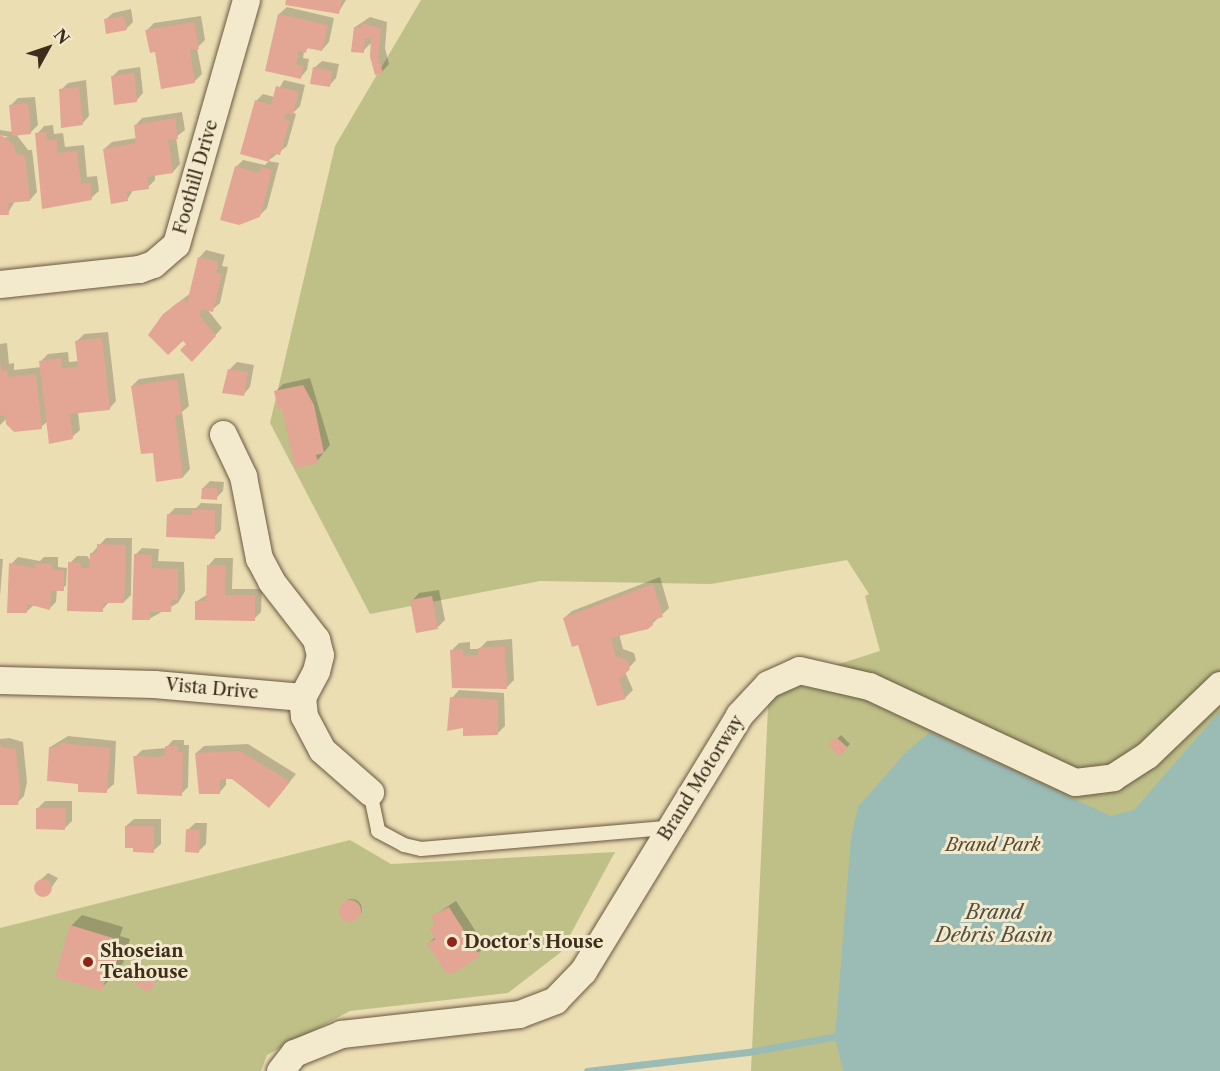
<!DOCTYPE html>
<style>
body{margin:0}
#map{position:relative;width:1220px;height:1071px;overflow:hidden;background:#ecdeb3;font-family:"Libre Caslon Text",serif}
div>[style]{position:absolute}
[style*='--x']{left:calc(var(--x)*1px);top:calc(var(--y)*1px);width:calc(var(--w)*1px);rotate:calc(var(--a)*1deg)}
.green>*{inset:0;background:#bec088}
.water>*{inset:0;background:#9bbbb5}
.shadow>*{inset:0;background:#0003}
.round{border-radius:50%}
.stream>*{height:7px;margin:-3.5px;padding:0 3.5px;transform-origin:3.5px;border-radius:3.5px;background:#9bbbb5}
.building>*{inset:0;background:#e3a694}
.roads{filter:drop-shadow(0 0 2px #6a5941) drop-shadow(0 0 2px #6a5941)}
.service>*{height:14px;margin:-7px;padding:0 7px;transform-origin:7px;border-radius:7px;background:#f3eace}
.minor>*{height:27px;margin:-13.5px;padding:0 13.5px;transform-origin:13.5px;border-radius:13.5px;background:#f3eace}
.dots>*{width:16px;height:16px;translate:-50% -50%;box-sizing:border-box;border:3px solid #f3eace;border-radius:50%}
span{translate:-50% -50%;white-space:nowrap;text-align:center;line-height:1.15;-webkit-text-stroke:6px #f3eace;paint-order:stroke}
.street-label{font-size:18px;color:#3e2d1b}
.park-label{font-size:18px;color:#584a31;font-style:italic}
.poi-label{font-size:18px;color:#3e2d1b;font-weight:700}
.left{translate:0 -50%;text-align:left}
.water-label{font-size:20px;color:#555042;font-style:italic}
.north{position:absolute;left:18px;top:18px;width:60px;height:60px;-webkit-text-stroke:4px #f3eace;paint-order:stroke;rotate:50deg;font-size:16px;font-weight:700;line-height:24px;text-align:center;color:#3e2d1b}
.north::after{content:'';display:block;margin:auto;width:21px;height:27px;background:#3e2d1b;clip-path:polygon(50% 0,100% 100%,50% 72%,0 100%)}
</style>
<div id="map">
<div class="green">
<div style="clip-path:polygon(421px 0,1220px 0,1220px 1071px,751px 1071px,769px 686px,880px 651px,865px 596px,869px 594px,847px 560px,711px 584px,540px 581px,370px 614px,270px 423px,335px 146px)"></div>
<div style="clip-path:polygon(350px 840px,391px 864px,615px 852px,561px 952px,508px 993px,350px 1011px,267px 1055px,261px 1071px,0 1071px,0 928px)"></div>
</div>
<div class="water">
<div style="clip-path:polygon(1220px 711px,1220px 1071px,843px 1071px,835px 1037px,851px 837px,858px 807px,905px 753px,930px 732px,1111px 816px,1134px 810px)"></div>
</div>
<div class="shadow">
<div style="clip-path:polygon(288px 0,346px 0,338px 13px)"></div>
<div style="clip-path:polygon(287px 7px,334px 18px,329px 42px,322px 50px,310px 47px,304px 51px,303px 58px,309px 59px,307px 70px,300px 78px,279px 14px)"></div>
<div style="clip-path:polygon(131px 9px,133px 22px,126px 29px,105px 20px,113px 13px)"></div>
<div style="clip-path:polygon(201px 16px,205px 40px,197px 48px,202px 74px,195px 81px,156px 50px,147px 30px,154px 23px)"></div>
<div style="clip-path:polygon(370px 17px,387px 22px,385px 48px,389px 64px,382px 72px,372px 42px,363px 51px,355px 27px)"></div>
<div style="clip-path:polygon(322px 61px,339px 64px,336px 78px,329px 86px,314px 68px)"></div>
<div style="clip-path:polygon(140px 67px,143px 93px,136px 101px,112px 77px,119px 70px)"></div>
<div style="clip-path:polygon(86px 80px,89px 116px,82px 124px,62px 126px,61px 90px,68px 83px)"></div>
<div style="clip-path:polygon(284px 80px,305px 85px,300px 106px,293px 113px,296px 114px,287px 146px,268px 161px,279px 163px,267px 208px,259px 216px,236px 167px,243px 160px,265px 165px,269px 161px,242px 153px,256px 101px,263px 94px,274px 97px)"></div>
<div style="clip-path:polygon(35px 97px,38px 125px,30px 133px,16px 134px,28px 150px,32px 150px,37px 192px,30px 200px,15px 201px,8px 213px,0 214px,0 138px,9px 137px,0 135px,0 130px,13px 132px,10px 106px,18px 98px)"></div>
<div style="clip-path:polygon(182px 112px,185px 130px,176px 137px,180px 164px,173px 172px,155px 174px,155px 180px,148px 187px,134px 189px,127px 200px,104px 149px,112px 142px,137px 138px,135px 126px,142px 118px)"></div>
<div style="clip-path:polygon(53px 125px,54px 134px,63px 133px,65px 147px,84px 145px,87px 177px,97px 176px,99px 191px,91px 198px,37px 134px,44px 126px)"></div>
<div style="clip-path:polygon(206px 250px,225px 255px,222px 266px,228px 267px,220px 303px,212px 310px,207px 309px,222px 328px,192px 360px,172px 307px,191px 293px,199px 258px)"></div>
<div style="clip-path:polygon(108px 332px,116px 401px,109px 409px,78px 412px,80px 430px,72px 437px,48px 421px,41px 427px,7px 418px,0 425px,0 344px,7px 343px,9px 364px,14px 363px,14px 370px,42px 367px,41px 361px,48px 354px,68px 352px,69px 362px,79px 361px,77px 341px,84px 334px)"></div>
<div style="clip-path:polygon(237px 362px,254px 365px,250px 387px,243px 395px,230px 369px)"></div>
<div style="clip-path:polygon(184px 373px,189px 406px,182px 412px,190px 469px,183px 477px,154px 451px,132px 386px,139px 379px)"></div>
<div style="clip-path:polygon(310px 378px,330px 445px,317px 461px,276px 391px,283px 384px)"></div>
<div style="clip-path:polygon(210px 481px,224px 482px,223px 491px,216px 498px,203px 488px)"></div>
<div style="clip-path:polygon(201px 503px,222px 504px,221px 530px,214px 537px,168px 515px,175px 508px,196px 508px)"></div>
<div style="clip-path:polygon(106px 538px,132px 538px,131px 595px,124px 602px,109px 602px,102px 610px,70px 563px,77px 556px,87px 556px,91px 561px,91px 554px)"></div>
<div style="clip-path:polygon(142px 548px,159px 549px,158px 561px,184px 562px,185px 591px,178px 603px,149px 619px,135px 555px)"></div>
<div style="clip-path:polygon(18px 557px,40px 561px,44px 557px,58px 557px,58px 567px,67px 568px,66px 586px,57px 589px,56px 602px,49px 609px,34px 605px,26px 612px,11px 564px)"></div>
<div style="clip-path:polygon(215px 558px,233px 558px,232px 589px,262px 589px,261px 612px,254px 619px,197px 601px,208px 594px,208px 566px)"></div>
<div style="clip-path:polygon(0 559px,3px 559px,0 596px)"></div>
<div style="clip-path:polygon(660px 577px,669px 608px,652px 624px,619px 634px,623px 649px,634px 653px,636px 660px,625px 672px,633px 690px,626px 697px,598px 704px,579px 643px,564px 618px,572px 611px)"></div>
<div style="clip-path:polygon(439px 590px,445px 620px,438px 627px,412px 601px,419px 593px)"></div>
<div style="clip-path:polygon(512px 639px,514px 680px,507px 687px,452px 650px,459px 643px,470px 642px,470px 649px,479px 649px,487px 641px)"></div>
<div style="clip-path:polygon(459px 690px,504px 693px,505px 726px,498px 733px,465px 726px,452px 698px)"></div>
<div style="clip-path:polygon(841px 735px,850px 744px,840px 754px,831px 745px)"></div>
<div style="clip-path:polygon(68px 736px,116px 741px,114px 784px,106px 791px,79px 782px,50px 747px)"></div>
<div style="clip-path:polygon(9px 738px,23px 742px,27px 782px,24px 796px,17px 803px,0 803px,0 739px)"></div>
<div style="clip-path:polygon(173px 740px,184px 740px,184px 745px,189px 745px,188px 787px,181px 794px,135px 757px,142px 750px,166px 748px)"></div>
<div style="clip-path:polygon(248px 744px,296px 774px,276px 799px,232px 778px,226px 778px,226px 785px,219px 793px,196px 753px,204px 746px)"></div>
<div style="clip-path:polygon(45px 801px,72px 801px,72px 821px,65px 828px,38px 808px)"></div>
<div style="clip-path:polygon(134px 819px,161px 819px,161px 844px,153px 851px,126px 826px)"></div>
<div style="clip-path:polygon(195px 823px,207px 823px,206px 844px,199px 851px,188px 830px)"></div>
<div style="clip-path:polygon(48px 873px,58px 878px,46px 896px,40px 896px,35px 885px)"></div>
<div class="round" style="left:342px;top:899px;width:20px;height:20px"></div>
<div style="clip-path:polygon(456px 901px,486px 947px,452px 972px,428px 944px,435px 937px,431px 929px,436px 923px,433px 916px)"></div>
<div style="clip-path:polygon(82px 915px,123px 927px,120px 936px,130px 939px,123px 963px,101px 989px,71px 926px)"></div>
<div style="clip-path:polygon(151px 966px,162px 974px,151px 988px,138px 983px)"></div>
</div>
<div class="stream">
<div style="--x:587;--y:1071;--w:162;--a:-6.7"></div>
<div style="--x:748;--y:1052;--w:97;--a:-10.1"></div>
</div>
<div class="building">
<div style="clip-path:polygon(286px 0,342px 0,339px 14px,285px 5px)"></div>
<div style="clip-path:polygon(278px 14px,328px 25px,322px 51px,307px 48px,306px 53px,299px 51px,296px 65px,303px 66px,301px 79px,265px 71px)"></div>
<div style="clip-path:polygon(124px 16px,127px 30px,106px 34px,104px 19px)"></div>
<div style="clip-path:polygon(194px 22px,199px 49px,190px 50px,195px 83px,161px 89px,155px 52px,150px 53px,145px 30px)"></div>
<div style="clip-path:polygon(362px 23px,381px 29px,378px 56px,383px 73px,375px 75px,370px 57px,371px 38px,365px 38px,364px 53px,351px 52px,354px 27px,362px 28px)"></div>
<div style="clip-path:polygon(313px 67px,332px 71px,330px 87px,310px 84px)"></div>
<div style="clip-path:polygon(134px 73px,137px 102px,114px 105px,111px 76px)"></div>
<div style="clip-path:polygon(276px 86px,299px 92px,293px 115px,286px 113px,284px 119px,290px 121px,280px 155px,272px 153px,269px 162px,240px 154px,255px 100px,271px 105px)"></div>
<div style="clip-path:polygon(79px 87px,83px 125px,61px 128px,59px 89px)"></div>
<div style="clip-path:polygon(28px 103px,31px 134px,12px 136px,9px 105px)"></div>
<div style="clip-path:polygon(175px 118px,178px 139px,168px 140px,173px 173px,147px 177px,149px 189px,126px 192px,128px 201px,111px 204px,103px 149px,136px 143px,134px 125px)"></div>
<div style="clip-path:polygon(46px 132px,47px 140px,57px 140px,58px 153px,77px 151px,81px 184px,90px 183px,92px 200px,42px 209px,35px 133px)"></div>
<div style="clip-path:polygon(0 134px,14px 145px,16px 153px,25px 156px,30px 201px,8px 203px,9px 215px,0 215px)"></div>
<div style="clip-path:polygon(235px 166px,259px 173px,261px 167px,272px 170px,260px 217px,239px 225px,220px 220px)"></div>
<div style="clip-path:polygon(198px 257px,218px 262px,216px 273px,222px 274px,213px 312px,201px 309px,200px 316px,216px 336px,192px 362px,180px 350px,186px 344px,183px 341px,168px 355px,148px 335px,163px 314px,183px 299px,187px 303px)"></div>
<div style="clip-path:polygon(102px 338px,110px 410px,70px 414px,73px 439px,49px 444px,39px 361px,61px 358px,62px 368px,78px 367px,75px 341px)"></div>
<div style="clip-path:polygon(0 364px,2px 370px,7px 370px,8px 377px,36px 374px,42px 429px,14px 432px,6px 424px,5px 415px,0 416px)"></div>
<div style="clip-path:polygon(228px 369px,248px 372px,244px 396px,222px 393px)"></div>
<div style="clip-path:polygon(177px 379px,182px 414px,175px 415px,183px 478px,156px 482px,153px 453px,141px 454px,131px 386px)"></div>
<div style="clip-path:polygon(303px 385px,314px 405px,324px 453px,316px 455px,318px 463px,295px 468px,282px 409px,278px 410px,274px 391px)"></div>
<div style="clip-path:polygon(202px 488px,217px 488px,217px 500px,201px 499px)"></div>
<div style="clip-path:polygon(192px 510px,215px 510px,215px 539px,166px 537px,167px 514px,192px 515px)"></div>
<div style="clip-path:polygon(97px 544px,126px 545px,124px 603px,103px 603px,103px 612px,67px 611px,68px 562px,81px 563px,81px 568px,89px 568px,90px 553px,97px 553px)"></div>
<div style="clip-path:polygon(134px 554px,152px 555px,152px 568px,178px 569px,178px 600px,172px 600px,171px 612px,150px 612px,150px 620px,132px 620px)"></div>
<div style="clip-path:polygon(9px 563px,35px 568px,36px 563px,52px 564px,52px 570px,64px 570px,64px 591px,51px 591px,50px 610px,27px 604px,27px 613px,7px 613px)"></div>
<div style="clip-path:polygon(207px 565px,226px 565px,225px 595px,255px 595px,255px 621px,195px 620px,195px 601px,206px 601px)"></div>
<div style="clip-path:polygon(653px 584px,663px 617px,652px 620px,653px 625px,648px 629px,611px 638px,616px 656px,627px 660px,630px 669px,619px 680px,626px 699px,597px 706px,578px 645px,572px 647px,563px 618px)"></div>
<div style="clip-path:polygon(432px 596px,438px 629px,416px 633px,410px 600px)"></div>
<div style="clip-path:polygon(505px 646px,507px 689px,452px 688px,450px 650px,463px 649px,463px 656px,479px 655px,478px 648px)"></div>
<div style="clip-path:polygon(450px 697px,498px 700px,498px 735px,463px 736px,463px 728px,447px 731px)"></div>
<div style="clip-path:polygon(836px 737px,848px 748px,840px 756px,828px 745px)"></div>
<div style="clip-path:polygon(59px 743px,110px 748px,107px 793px,78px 792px,78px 784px,47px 781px,49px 747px,59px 747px)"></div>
<div style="clip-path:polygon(0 744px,3px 748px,16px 749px,20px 790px,18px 805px,0 805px)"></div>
<div style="clip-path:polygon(165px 746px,178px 746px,178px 752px,183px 752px,182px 796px,137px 794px,133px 756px,158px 757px,165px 755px)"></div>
<div style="clip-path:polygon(240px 751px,290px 782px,269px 808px,232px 779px,220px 779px,220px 794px,199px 794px,195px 753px)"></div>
<div style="clip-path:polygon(36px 808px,66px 808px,65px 830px,36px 829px)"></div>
<div style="clip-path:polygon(125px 826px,154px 826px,154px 853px,133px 852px,133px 848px,125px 848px)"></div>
<div style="clip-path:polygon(186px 829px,200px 830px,199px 853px,185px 852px)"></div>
<div class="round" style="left:34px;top:879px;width:18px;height:18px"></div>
<div class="round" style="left:339px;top:900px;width:22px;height:22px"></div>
<div style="clip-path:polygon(449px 907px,480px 956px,452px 974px,446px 973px,427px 944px,435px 939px,429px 928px,435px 925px,431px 916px)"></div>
<div style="clip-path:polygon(70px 925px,113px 938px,110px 947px,120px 950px,113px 975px,107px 974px,102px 991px,55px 977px)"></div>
<div style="clip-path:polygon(147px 968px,160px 977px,148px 993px,135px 984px)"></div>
</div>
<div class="roads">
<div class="service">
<div style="--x:370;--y:792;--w:40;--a:78"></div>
<div style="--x:378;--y:831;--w:30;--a:28"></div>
<div style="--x:404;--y:845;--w:17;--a:13"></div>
<div style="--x:421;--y:849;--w:248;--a:-4.9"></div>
</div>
<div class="minor">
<div style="--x:0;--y:284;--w:140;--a:-6.2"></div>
<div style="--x:139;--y:269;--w:15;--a:-20"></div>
<div style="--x:153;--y:264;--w:30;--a:-41"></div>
<div style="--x:176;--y:244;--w:254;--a:-74"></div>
<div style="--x:223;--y:434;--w:47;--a:64.5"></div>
<div style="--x:243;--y:476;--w:84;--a:79"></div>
<div style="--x:259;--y:558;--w:26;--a:62"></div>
<div style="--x:271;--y:581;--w:73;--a:52.2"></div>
<div style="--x:316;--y:639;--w:16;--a:76"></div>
<div style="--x:320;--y:655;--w:16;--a:104"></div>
<div style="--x:316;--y:671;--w:30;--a:118"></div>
<div style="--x:0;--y:680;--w:154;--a:1.5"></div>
<div style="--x:154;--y:684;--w:149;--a:5"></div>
<div style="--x:302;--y:697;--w:19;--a:84"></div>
<div style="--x:304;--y:716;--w:38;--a:62"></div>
<div style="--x:322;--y:750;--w:64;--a:41.2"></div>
<div style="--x:280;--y:1071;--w:23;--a:-52"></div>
<div style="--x:294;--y:1053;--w:51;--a:-22"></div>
<div style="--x:341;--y:1034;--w:179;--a:-6.4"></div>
<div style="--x:519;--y:1014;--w:39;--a:-21"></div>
<div style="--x:555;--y:1000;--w:40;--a:-46"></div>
<div style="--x:583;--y:971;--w:300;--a:-58.6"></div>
<div style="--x:739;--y:715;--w:42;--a:-46.9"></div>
<div style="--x:768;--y:684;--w:34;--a:-24"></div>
<div style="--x:799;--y:670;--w:72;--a:12.9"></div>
<div style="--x:869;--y:686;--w:227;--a:25"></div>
<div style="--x:1075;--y:782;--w:38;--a:-7"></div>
<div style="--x:1113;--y:777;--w:40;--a:-32.9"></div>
<div style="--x:1147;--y:755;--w:101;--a:-43.8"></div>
</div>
</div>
<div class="dots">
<div style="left:452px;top:942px;background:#8f2418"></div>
<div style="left:88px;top:962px;background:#8f2418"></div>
</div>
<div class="street-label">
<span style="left:196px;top:177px;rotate:-74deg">Foothill Drive</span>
<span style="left:212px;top:689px;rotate:5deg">Vista Drive</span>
<span style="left:701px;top:778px;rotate:-58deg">Brand Motorway</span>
</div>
<div class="park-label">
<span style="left:993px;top:845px">Brand Park</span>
</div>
<div class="poi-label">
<span class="left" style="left:464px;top:942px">Doctor's House</span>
<span class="left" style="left:100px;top:962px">Shoseian<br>Teahouse</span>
</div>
<div class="water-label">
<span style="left:994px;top:924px">Brand<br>Debris Basin</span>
</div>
<div class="north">N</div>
</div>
